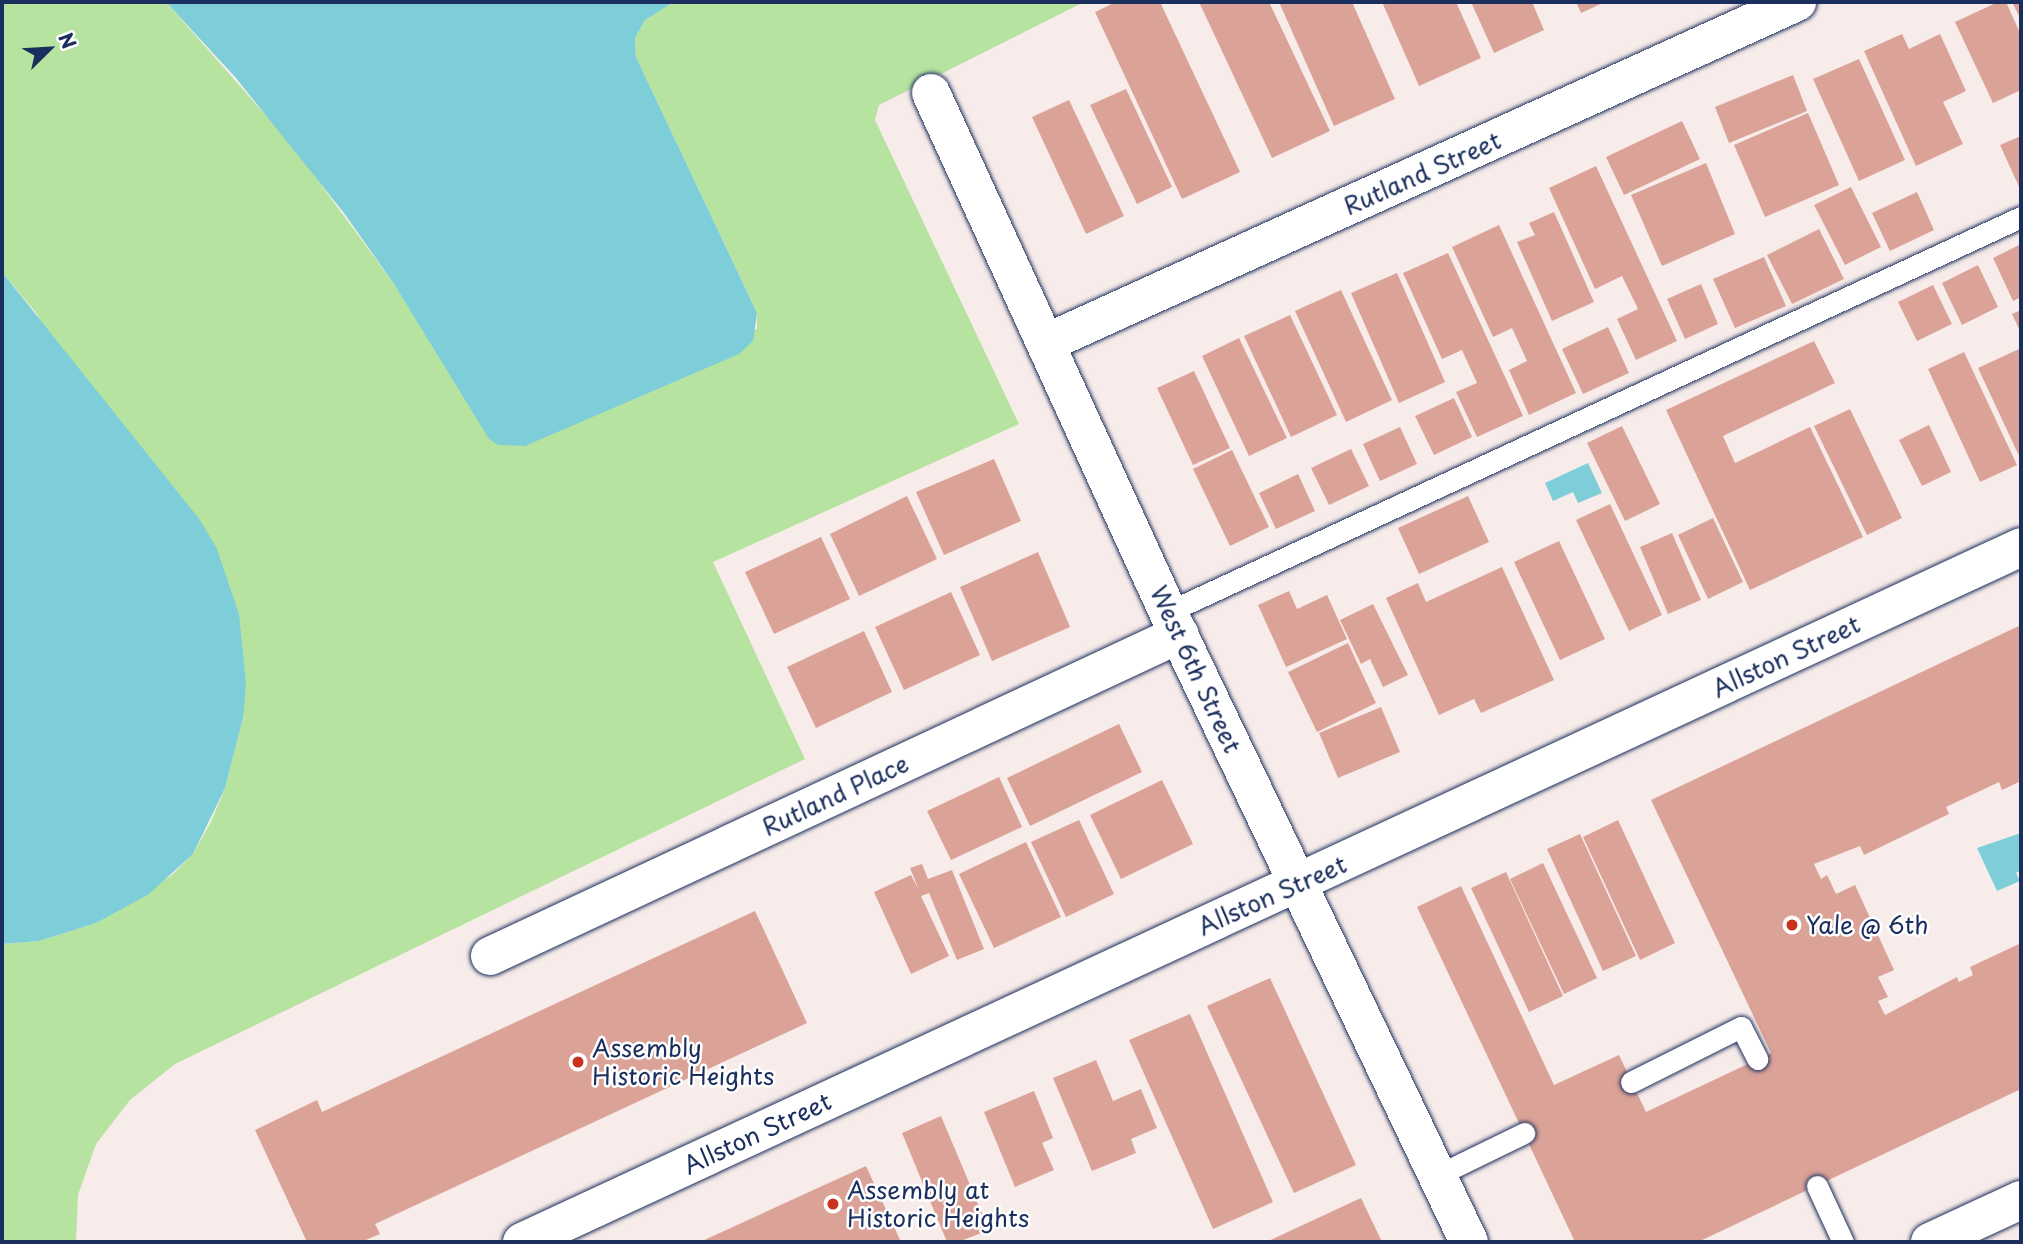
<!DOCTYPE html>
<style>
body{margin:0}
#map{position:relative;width:2023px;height:1244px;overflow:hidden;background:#f8ecea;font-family:"Playpen Sans",sans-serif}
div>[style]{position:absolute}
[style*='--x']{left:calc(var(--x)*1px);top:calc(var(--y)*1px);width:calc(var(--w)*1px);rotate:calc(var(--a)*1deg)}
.green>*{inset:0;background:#b7e3a0}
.water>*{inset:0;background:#7eceda}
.building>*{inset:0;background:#dba298}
.roads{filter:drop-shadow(0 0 2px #1b2f5e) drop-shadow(0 0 2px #1b2f5e)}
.service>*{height:21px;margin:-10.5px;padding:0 10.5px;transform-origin:10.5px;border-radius:10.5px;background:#fff}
.minor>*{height:38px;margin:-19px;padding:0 19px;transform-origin:19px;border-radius:19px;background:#fff}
.secondary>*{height:38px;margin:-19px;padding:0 19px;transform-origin:19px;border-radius:19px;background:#fff}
.dots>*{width:19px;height:19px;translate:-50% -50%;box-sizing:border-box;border:4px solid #fff;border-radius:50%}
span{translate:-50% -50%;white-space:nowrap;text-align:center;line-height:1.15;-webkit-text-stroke:5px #fff;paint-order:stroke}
.street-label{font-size:24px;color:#1b2f5e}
.poi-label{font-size:24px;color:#1b2f5e}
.left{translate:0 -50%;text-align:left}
.frame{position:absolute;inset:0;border:4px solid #1b2f5e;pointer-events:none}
.north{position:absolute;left:14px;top:14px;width:70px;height:70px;-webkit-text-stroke:5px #fff;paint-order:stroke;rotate:66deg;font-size:19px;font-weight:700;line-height:28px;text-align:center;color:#1b2f5e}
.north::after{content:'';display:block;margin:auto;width:24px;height:32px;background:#1b2f5e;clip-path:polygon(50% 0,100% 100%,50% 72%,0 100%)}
</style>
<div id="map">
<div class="green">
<div style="clip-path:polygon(2px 2px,166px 2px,291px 144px,394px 284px,440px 357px,757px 329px,757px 313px,636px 57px,635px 38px,645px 20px,674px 2px,1084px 2px,879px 105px,875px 120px,1019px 424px,713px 562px,805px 759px,175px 1064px,130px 1100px,96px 1144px,78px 1195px,76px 1242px,2px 1242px,2px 944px,39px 941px,96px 923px,172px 875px,193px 854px,211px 822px,225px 788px,243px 718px,37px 314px,2px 272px)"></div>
</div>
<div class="water">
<div style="clip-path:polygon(166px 2px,674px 2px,645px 20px,635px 38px,636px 57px,757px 313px,753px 341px,739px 354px,525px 446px,498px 445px,489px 439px,394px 284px,344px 213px,236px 78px)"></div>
<div style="clip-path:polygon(2px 272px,200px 520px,217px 549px,239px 614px,246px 683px,243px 718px,225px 788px,193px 854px,149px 894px,96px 923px,39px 941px,2px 944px)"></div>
<div style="clip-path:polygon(1588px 463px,1602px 493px,1578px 503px,1573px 492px,1553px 501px,1545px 483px)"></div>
<div style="clip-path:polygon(2021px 833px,2021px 870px,2016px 873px,2020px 881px,1997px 891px,1977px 848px)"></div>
</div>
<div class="building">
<div style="clip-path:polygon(1116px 2px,1160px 2px,1240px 172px,1182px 199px,1095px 12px)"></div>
<div style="clip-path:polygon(1199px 2px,1269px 2px,1330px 131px,1272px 158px)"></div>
<div style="clip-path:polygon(1279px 2px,1352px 2px,1395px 99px,1334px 126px)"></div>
<div style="clip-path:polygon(1382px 2px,1456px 2px,1481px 58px,1419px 86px)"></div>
<div style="clip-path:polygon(1471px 2px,1532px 2px,1544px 30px,1494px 53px)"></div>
<div style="clip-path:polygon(1576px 2px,1605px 2px,1581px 13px)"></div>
<div style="clip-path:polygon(1998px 2px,2006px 2px,2021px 35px,2021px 90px,1993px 103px,1955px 22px)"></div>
<div style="clip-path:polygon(2012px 2px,2021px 2px,2021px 20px)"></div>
<div style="clip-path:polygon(1902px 34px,1909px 49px,1940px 34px,1966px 91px,1943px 102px,1963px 144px,1916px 166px,1864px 51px)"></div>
<div style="clip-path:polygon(1859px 59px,1905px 160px,1859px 181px,1813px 79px)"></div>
<div style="clip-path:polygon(1793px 75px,1807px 111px,1729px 143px,1715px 107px)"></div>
<div style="clip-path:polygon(1126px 89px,1172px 187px,1137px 204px,1090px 105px)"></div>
<div style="clip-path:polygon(1069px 100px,1124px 216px,1086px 234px,1032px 117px)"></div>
<div style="clip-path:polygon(1808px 113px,1839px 185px,1765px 217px,1734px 145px)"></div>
<div style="clip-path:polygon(1682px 121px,1700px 159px,1624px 195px,1606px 157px)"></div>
<div style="clip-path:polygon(2021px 136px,2021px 191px,2000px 145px)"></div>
<div style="clip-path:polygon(1706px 163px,1735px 234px,1662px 266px,1631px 195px)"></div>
<div style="clip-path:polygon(1596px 166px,1677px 341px,1636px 360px,1617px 319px,1638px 309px,1622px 276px,1595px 289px,1549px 188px)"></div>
<div style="clip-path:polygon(1851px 187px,1881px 247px,1845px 265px,1814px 205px)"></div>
<div style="clip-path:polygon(1917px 192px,1934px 230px,1890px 251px,1872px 213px)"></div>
<div style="clip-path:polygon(1554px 212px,1594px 302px,1552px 321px,1517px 242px,1535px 235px,1529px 223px)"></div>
<div style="clip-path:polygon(1499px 225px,1576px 393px,1529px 415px,1509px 370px,1527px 361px,1512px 328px,1493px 337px,1452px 247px)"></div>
<div style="clip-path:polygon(1819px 229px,1844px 279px,1792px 304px,1767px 255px)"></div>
<div style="clip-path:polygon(2021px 244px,2021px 297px,2013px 301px,1993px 258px)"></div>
<div style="clip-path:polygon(1448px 253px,1523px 416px,1477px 437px,1456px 392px,1477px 383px,1462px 350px,1442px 359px,1403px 273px)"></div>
<div style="clip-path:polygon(1764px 257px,1786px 306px,1735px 328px,1713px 279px)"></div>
<div style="clip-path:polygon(1978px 265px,1998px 307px,1962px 325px,1942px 283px)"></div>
<div style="clip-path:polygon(1397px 273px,1445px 382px,1399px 403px,1351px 293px)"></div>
<div style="clip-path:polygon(1701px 284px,1718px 324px,1685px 339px,1667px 299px)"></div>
<div style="clip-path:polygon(1933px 285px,1952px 324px,1917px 341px,1898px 302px)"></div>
<div style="clip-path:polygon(1341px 290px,1392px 400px,1346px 422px,1295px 311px)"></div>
<div style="clip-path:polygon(2021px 310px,2021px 333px,2012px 314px)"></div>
<div style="clip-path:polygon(1290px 315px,1337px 415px,1291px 437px,1244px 336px)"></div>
<div style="clip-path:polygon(1608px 327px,1629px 373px,1583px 394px,1562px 349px)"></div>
<div style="clip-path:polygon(1239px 338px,1287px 438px,1249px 456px,1202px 356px)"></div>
<div style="clip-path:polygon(1814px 341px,1835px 383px,1723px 436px,1735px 463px,1810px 427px,1863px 537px,1750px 590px,1666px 410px)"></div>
<div style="clip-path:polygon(2021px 348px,2021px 460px,1978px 368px)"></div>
<div style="clip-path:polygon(1964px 352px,2017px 465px,1980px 482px,1928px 369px)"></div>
<div style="clip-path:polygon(1194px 371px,1230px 448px,1193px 465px,1157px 388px)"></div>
<div style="clip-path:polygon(1454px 398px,1472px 437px,1434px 455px,1415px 416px)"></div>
<div style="clip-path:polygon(1850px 409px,1902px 518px,1867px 535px,1814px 426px)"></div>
<div style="clip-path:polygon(1929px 425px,1951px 472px,1922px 486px,1899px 440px)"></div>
<div style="clip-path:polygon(1622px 426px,1660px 504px,1625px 521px,1587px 443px)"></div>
<div style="clip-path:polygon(1400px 427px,1417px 464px,1380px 481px,1363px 444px)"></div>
<div style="clip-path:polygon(1351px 449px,1369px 486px,1329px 505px,1311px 468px)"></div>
<div style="clip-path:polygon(1232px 450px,1269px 527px,1230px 546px,1193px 469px)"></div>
<div style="clip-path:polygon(994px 459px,1021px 521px,944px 555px,916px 492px)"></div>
<div style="clip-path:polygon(1298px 474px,1315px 511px,1276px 529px,1259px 493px)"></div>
<div style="clip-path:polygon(907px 496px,937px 559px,859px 596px,830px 534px)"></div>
<div style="clip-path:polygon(1468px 496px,1489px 542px,1419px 574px,1398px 528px)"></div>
<div style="clip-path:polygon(1610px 504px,1662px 615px,1629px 631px,1576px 520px)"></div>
<div style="clip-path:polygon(1713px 518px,1743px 582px,1708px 599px,1678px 535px)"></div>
<div style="clip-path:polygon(1672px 533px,1701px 600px,1668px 614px,1640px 547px)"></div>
<div style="clip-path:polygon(821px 537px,850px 599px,774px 634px,745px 572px)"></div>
<div style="clip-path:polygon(1559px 541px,1605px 639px,1560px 660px,1514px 562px)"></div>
<div style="clip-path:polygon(1038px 552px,1070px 627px,992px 661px,960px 587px)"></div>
<div style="clip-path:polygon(1502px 567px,1554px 680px,1481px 713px,1474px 699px,1439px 715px,1386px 598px,1418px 583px,1426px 602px)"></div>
<div style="clip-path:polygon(1289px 591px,1297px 609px,1327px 595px,1347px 639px,1286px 667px,1258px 605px)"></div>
<div style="clip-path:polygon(951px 592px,980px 655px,904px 690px,875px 627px)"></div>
<div style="clip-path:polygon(1373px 604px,1408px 675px,1383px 687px,1370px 659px,1361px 664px,1340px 620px)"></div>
<div style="clip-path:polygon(2021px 625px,2021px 781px,2002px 790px,1999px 782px,1946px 807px,1949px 814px,1864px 855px,1860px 846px,1814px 864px,1821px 879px,1827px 875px,1836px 894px,1855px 885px,1894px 970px,1878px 977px,1888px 997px,1878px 1001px,1885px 1015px,1957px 977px,1959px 982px,1973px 975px,1970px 967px,2021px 943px,2021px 1089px,1698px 1242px,1575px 1242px,1417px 907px,1461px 886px,1554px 1085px,1619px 1055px,1646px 1112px,1771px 1053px,1651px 800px)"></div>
<div style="clip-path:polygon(864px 631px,892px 692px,816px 728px,787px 667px)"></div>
<div style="clip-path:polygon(1348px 643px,1376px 703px,1317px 732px,1288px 672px)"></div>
<div style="clip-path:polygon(1381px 707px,1400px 752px,1338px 778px,1319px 733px)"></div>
<div style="clip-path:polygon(1119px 724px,1142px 772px,1030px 826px,1007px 778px)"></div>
<div style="clip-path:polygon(999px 777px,1022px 827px,951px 860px,927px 811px)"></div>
<div style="clip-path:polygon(1162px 780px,1193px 844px,1121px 879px,1090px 815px)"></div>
<div style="clip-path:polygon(1079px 820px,1114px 894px,1066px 917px,1031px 842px)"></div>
<div style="clip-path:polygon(1618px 820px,1675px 943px,1640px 960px,1583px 837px)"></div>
<div style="clip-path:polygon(1580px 834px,1636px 956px,1603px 971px,1547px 849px)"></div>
<div style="clip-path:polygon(1026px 842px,1061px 917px,994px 948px,959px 874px)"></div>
<div style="clip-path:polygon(1543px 863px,1597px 978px,1564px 994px,1510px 879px)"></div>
<div style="clip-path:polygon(922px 864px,928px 879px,952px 870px,984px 949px,957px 960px,929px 893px,921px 896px,949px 956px,911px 974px,874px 892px,911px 875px,919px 890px,910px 868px)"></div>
<div style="clip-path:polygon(1506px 872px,1563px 996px,1529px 1012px,1471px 888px)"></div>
<div style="clip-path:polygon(755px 911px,807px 1023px,375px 1224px,380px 1234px,361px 1242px,307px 1242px,255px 1130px,317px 1100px,322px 1112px)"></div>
<div style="clip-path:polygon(1270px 978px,1356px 1165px,1294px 1193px,1207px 1006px)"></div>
<div style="clip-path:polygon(1190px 1014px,1273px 1202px,1213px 1229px,1129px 1040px)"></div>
<div style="clip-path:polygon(1096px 1060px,1113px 1101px,1141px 1089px,1157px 1128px,1131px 1139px,1136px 1153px,1092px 1171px,1053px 1078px)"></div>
<div style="clip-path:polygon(1034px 1091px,1053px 1138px,1042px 1143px,1054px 1170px,1015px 1187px,984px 1112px)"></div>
<div style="clip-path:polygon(941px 1116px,989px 1230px,958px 1242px,947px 1242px,902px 1133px)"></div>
<div style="clip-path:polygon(866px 1166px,901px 1242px,700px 1242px)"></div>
<div style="clip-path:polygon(1361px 1198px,1382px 1242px,1266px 1242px)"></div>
</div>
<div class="roads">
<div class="service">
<div style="--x:1168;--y:612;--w:940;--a:-24.85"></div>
<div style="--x:1631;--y:1082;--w:123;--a:-26.6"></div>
<div style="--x:1741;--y:1027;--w:36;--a:63"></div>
<div style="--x:1438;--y:1175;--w:96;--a:-26"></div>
<div style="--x:1817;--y:1186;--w:62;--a:65.1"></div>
</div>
<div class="minor">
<div style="--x:931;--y:93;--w:571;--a:65.46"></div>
<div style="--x:1168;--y:612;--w:698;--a:64.46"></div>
<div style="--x:1046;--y:343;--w:825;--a:-24.42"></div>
<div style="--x:490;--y:956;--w:761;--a:-25.02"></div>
<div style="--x:522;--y:1242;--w:1652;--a:-24.87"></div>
</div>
<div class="secondary">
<div style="--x:1930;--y:1242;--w:100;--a:-24.8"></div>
</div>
</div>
<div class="dots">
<div style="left:1792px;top:925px;background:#c8321e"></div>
<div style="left:578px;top:1062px;background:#c8321e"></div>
<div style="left:833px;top:1204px;background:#c8321e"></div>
</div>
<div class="street-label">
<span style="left:1422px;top:173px;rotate:-24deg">Rutland Street</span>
<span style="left:1786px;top:656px;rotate:-25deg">Allston Street</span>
<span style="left:1196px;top:669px;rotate:65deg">West 6th Street</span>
<span style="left:835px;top:795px;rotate:-25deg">Rutland Place</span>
<span style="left:1272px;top:895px;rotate:-24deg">Allston Street</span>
<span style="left:757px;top:1133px;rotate:-25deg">Allston Street</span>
</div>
<div class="poi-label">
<span class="left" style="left:1806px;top:925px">Yale @ 6th</span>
<span class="left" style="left:592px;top:1062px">Assembly<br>Historic Heights</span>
<span class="left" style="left:847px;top:1204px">Assembly at<br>Historic Heights</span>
</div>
<div class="frame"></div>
<div class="north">N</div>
</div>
